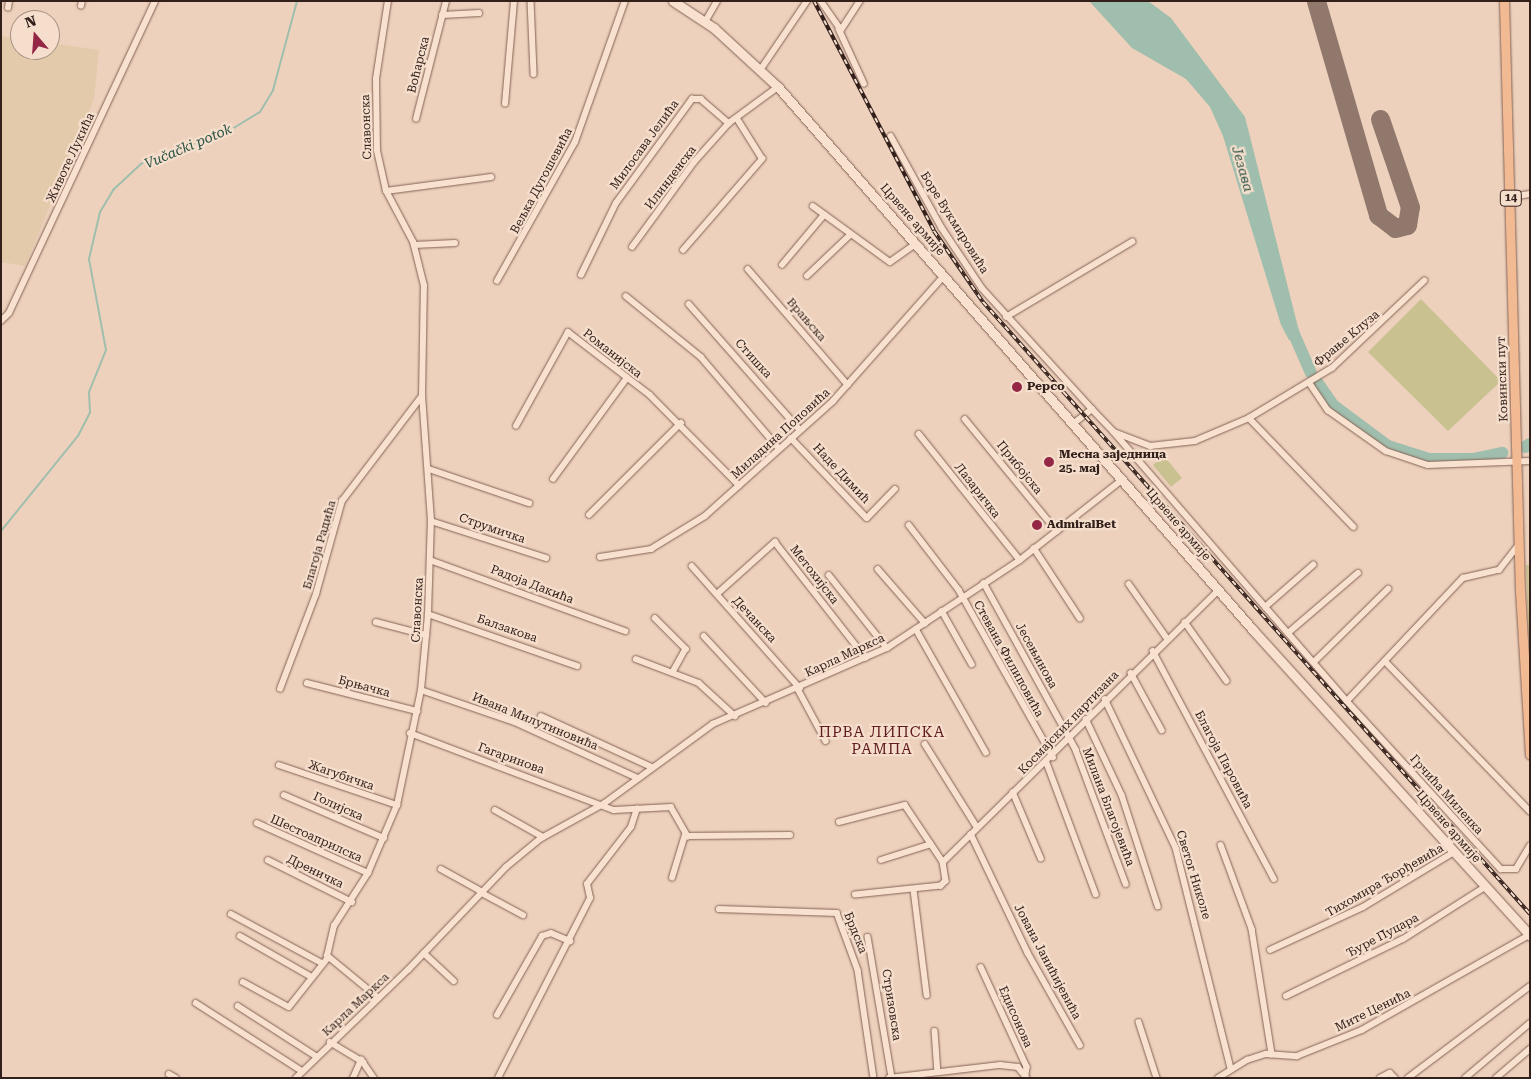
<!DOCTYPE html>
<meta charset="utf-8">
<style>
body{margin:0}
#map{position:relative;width:1531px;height:1079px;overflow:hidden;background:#edd1bc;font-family:"Roboto Serif",serif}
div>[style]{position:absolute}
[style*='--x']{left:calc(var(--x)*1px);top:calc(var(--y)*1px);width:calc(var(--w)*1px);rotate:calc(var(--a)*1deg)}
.farmland>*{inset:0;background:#e2caaa}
.green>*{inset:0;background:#cac191}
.water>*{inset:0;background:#a0bead}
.stream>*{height:2px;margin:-1px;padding:0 1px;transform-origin:1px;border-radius:1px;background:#a0bead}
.river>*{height:12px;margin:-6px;padding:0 6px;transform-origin:6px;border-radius:6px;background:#a0bead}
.taxiway>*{height:19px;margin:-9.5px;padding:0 9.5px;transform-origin:9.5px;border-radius:9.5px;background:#90786c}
.roads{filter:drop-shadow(0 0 1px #846256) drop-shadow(0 0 1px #846256)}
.street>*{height:5.5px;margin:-2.75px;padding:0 2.75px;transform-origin:2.75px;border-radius:2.75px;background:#f8e1cf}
.secondary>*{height:9px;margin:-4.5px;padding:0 4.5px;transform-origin:4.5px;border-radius:4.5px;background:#f8e1cf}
.primary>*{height:9px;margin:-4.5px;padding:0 4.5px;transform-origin:4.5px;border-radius:4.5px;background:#f2ba93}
.rail>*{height:4px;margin-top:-2px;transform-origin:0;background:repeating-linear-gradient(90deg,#f5decc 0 5.5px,#33201b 0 11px);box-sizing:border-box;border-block:1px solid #33201b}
.dots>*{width:14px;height:14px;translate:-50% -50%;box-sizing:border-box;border:2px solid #f5decc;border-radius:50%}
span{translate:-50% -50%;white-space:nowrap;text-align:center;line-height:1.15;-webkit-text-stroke:4.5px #f5decc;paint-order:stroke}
.shield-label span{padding:1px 4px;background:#f5decc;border:1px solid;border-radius:4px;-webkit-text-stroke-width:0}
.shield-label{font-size:11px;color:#33201b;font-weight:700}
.street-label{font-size:12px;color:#33201b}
.poi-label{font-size:12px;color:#33201b;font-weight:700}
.left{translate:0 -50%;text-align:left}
.water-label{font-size:14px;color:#2a5345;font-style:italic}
.quarter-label{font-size:15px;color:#601b1f;letter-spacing:1px}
.frame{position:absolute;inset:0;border:2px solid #33201b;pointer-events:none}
.north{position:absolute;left:10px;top:10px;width:50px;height:50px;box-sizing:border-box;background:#f5decc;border:1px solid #a79285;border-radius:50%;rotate:342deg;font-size:14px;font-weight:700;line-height:20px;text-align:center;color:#33201b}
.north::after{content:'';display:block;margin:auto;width:18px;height:22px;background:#932745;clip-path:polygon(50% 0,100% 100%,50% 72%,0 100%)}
</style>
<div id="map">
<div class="farmland">
<div style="clip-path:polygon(1px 36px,20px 39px,20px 50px,50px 50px,50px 43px,99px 50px,94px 99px,25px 266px,1px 262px)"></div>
</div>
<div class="green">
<div style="clip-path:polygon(1421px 299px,1501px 381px,1448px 431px,1368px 352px)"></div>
<div style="clip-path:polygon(1164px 456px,1182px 478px,1171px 487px,1153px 465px)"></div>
<div style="clip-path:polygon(1526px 565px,1530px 565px,1530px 663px,1528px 633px)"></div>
</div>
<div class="water">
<div style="clip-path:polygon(1089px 1px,1148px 1px,1171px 18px,1245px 117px,1301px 339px,1289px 340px,1281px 325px,1223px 136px,1210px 107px,1186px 79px,1132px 48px)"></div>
</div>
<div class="stream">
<div style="--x:1;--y:531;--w:122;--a:-51"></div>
<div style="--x:78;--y:436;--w:27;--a:-63"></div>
<div style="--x:90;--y:412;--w:20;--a:-93"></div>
<div style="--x:89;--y:392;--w:45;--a:-68"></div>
<div style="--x:106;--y:350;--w:93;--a:-100.6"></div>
<div style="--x:89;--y:259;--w:48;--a:-76.8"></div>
<div style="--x:100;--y:212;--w:26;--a:-59"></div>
<div style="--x:113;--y:190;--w:40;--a:-43"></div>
<div style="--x:142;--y:163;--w:85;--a:-19.3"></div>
<div style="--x:222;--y:135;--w:44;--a:-31.2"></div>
<div style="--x:260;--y:112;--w:26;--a:-59"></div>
<div style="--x:273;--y:90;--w:92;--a:-74.9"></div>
</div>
<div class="river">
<div style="--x:1290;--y:325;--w:52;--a:66.4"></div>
<div style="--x:1317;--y:382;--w:28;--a:55"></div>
<div style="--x:1333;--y:405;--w:69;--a:36.7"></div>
<div style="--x:1388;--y:446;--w:43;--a:17.6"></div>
<div style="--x:1429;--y:459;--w:44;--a:0"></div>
<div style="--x:1473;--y:459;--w:30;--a:-12"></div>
<div style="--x:1525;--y:447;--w:6;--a:-31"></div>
</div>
<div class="taxiway">
<div style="--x:1316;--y:1;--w:223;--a:73.8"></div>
<div style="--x:1378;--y:215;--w:21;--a:37"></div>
<div style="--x:1395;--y:228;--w:12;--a:-14"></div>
<div style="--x:1407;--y:225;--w:18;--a:-81"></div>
<div style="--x:1410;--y:207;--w:93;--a:-108.8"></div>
</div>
<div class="roads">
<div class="street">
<div style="--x:531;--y:1;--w:73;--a:87.6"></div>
<div style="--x:821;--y:1;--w:35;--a:55"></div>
<div style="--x:841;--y:30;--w:35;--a:-57"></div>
<div style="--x:81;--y:6;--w:5;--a:-79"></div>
<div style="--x:8;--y:8;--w:7;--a:-82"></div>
<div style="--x:442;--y:15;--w:37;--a:-3"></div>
<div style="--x:705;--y:22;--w:24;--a:-60"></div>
<div style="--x:839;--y:29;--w:60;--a:65.2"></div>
<div style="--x:761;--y:69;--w:82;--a:-55.9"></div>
<div style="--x:505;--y:104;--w:103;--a:-85"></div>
<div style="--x:416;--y:119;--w:122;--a:-75.7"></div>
<div style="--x:891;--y:136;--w:105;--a:61"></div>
<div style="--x:942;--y:228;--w:72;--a:56.3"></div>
<div style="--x:982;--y:288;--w:164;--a:47.7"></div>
<div style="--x:386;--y:191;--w:106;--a:-7.6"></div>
<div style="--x:1511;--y:197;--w:19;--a:-9"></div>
<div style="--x:813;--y:206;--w:95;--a:36"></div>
<div style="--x:890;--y:262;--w:32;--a:-35"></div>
<div style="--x:414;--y:245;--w:41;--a:-2.8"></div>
<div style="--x:632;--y:247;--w:105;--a:-53.9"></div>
<div style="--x:694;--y:162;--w:52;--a:-48.1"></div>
<div style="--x:683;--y:250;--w:121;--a:-49"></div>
<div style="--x:762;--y:159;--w:47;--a:-122"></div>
<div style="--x:782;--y:265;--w:65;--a:-50"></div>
<div style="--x:748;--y:269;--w:153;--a:49.2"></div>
<div style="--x:581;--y:275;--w:80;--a:-64.1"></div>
<div style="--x:616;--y:203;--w:129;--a:-53.8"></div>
<div style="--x:692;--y:99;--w:9;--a:0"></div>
<div style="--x:701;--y:99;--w:37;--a:41"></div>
<div style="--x:729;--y:123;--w:61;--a:-36.3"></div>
<div style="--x:807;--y:276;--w:59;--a:-43.6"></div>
<div style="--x:497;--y:281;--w:159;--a:-60.7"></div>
<div style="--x:575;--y:142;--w:150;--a:-70.5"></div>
<div style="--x:626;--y:296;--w:97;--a:39.1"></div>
<div style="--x:701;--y:357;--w:118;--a:49.5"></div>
<div style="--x:689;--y:304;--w:168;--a:48.6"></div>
<div style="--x:1006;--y:317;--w:147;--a:-30.8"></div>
<div style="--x:1;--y:321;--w:11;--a:-45"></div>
<div style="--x:9;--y:313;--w:344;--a:-64.9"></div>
<div style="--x:1309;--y:382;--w:34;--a:56"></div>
<div style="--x:1328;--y:410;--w:71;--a:35.3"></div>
<div style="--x:1386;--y:451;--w:44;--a:18.4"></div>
<div style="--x:1428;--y:465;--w:102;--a:-2.2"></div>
<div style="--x:1249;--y:418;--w:151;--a:46.1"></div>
<div style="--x:965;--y:419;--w:145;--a:50.6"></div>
<div style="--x:1073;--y:424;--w:24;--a:-38"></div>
<div style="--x:1092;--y:409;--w:32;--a:46"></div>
<div style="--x:1114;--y:432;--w:39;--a:21"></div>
<div style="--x:1150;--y:446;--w:45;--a:-6.3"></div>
<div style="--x:1195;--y:441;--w:59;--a:-23.1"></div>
<div style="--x:1249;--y:418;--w:97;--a:-31.1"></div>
<div style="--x:1332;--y:368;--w:127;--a:-43.4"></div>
<div style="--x:516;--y:426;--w:107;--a:-61"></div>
<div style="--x:568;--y:332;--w:103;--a:37.5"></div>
<div style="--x:650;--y:395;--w:127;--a:45.3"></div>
<div style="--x:1114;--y:432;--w:356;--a:49.1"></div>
<div style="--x:1347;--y:701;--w:169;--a:-46.7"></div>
<div style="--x:1463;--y:578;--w:37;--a:-13"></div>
<div style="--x:1499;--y:570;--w:33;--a:-52"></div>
<div style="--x:919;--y:434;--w:161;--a:51.3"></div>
<div style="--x:791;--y:438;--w:110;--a:46.5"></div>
<div style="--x:867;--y:518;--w:40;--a:-46"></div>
<div style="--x:429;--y:469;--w:106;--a:18.8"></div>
<div style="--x:553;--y:479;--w:125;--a:-53.8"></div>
<div style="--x:589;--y:515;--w:130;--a:-45"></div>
<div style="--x:431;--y:521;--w:121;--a:17.8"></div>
<div style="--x:909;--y:525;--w:82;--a:52.4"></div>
<div style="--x:959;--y:590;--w:192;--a:60.6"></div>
<div style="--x:1034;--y:548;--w:84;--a:56.7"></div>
<div style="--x:600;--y:557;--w:52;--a:-8.9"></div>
<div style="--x:651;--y:549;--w:63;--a:-31.4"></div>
<div style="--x:705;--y:516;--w:172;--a:-41.9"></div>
<div style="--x:833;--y:401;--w:167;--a:-48.4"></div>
<div style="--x:430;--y:560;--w:208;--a:20"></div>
<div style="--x:692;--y:566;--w:163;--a:48.5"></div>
<div style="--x:878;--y:569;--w:72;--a:49"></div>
<div style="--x:829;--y:575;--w:93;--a:51.5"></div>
<div style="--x:984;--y:583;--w:191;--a:61.1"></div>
<div style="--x:1076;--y:750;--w:143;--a:69.5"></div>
<div style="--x:1129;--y:584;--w:66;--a:54.9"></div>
<div style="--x:717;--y:594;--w:78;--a:-41.9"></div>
<div style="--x:775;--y:542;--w:147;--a:51.9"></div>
<div style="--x:1265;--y:607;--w:64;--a:-41.2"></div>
<div style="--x:942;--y:611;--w:61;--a:60.5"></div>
<div style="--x:428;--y:614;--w:158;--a:19.2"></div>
<div style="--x:655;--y:618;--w:44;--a:45"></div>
<div style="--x:686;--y:649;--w:26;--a:119"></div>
<div style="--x:376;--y:622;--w:52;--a:14.6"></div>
<div style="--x:1185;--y:622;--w:72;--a:54.6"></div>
<div style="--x:916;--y:629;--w:142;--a:60.4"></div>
<div style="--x:1288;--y:633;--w:92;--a:-40.6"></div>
<div style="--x:704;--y:636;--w:91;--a:47.2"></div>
<div style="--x:1153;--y:651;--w:258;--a:62"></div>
<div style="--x:636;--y:659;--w:67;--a:20.9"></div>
<div style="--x:699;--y:683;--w:49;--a:42.5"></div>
<div style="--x:1385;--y:661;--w:209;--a:46"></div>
<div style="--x:1314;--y:662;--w:104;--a:-44.6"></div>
<div style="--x:1131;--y:673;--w:65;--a:61.5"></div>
<div style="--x:307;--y:683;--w:114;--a:14.3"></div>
<div style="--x:280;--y:689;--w:102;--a:-69.2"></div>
<div style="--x:316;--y:594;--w:97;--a:-74.4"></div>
<div style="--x:342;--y:501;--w:132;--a:-52.7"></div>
<div style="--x:798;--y:689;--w:59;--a:61.7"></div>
<div style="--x:421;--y:690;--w:99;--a:18.8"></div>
<div style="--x:515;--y:722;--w:135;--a:24.5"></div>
<div style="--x:1105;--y:699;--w:165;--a:64.5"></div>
<div style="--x:1176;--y:848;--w:227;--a:76"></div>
<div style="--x:1347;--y:701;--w:228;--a:47.5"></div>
<div style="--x:1501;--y:869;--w:15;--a:0"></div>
<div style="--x:1516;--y:869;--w:27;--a:-59"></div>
<div style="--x:541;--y:716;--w:122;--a:24.7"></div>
<div style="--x:1086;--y:719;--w:84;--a:64.7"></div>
<div style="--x:1122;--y:795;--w:117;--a:72"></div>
<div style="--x:410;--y:733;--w:218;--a:20.7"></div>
<div style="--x:614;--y:810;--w:57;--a:-3"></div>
<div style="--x:671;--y:807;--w:34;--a:60"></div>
<div style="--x:688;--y:836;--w:102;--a:-0.6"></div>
<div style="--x:925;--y:744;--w:98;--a:57.9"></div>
<div style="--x:1047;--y:763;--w:140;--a:69.5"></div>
<div style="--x:279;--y:765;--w:125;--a:18.7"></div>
<div style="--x:1013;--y:792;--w:72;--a:67"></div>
<div style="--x:284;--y:795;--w:109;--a:23.3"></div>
<div style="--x:495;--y:810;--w:55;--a:29.4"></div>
<div style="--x:839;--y:822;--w:68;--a:-14.4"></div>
<div style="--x:905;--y:805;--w:69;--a:56.3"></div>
<div style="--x:943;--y:862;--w:19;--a:81"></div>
<div style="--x:946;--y:881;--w:7;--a:135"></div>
<div style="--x:941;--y:886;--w:86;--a:174"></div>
<div style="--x:257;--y:823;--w:122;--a:24.2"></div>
<div style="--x:971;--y:834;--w:132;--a:64.4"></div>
<div style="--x:1028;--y:953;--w:106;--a:60.5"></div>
<div style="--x:1221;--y:845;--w:90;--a:69.7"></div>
<div style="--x:1252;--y:929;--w:127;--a:80.9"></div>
<div style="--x:268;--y:860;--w:94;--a:26.6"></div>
<div style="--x:881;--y:860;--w:52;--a:-17.7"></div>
<div style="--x:943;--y:862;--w:386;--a:-44.6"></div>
<div style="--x:441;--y:869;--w:46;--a:28.8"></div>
<div style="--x:672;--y:878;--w:45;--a:-73.2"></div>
<div style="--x:914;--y:890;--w:106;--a:82.9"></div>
<div style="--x:480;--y:892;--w:49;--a:28.1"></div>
<div style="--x:719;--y:909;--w:118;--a:1.9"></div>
<div style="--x:837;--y:913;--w:61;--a:69.8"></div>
<div style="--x:858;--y:970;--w:109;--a:81.6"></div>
<div style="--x:231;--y:914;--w:103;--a:28.3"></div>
<div style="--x:240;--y:936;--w:83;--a:29.7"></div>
<div style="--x:868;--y:937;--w:142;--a:80.3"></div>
<div style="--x:1270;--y:950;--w:102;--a:-24.8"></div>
<div style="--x:1363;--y:907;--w:106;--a:-31.1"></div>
<div style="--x:424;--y:953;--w:41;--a:43"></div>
<div style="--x:981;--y:967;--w:110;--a:65.3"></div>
<div style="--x:1027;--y:1067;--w:8;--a:97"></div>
<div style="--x:243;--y:982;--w:52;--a:28.5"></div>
<div style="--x:289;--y:1007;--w:61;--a:-51.6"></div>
<div style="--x:1286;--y:996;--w:130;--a:-26"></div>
<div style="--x:1403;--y:939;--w:97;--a:-32.4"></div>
<div style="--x:378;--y:998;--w:66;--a:-140.5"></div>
<div style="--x:327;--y:956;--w:31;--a:-77"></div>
<div style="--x:334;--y:926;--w:63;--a:-57.3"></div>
<div style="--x:368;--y:873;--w:74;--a:-66.9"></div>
<div style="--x:397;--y:805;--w:117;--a:-78.2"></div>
<div style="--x:421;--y:690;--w:76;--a:-84.7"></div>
<div style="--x:428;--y:614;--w:93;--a:-88.2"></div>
<div style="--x:431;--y:521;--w:125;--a:-94.1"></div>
<div style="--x:422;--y:396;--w:110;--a:-89"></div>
<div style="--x:424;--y:286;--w:45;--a:-104"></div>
<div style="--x:413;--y:242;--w:58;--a:-117.9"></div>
<div style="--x:386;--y:191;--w:41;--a:-102.7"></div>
<div style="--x:377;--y:151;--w:72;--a:-90.8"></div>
<div style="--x:376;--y:79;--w:79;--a:-81.3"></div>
<div style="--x:196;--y:1003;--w:126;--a:32.7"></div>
<div style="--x:238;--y:1006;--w:93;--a:32.7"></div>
<div style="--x:497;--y:1015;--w:91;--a:-60.3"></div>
<div style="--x:542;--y:936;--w:9;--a:-18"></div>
<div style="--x:551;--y:933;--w:21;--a:23"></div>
<div style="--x:1139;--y:1022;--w:59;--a:72.2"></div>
<div style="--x:935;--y:1031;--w:39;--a:86"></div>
<div style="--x:330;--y:1042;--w:39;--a:31"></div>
<div style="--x:363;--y:1062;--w:19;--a:55"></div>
<div style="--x:169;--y:1074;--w:8;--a:30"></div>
<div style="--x:296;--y:1078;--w:156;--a:-44"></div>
<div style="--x:408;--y:970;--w:142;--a:-46.4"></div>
<div style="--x:506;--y:867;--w:44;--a:-39.5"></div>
<div style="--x:540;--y:839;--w:74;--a:-29"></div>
<div style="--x:605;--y:803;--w:134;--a:-36.2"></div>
<div style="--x:713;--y:724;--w:190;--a:-23.6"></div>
<div style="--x:887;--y:648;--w:159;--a:-33.5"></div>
<div style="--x:1020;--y:560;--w:130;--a:-38.1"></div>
<div style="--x:353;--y:1078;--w:20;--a:-66"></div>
<div style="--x:498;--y:1078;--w:202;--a:-62.9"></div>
<div style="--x:590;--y:898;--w:14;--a:-102"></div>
<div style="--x:587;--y:884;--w:72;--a:-52.3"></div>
<div style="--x:631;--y:827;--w:19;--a:-72"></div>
<div style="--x:889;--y:1078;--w:112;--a:-6.7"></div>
<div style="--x:1000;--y:1065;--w:18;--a:6"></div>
<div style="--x:1018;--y:1067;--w:14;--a:51"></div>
<div style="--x:1218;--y:1078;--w:34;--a:-32"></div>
<div style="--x:1247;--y:1060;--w:20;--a:-18"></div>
<div style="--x:1266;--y:1054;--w:31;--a:4"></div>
<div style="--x:1297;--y:1056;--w:70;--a:-21.8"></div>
<div style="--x:1362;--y:1030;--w:192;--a:-29.6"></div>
<div style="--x:1380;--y:1078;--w:11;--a:-27"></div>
<div style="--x:1390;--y:1073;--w:7;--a:45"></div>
<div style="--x:1408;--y:1078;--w:153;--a:-37"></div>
<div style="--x:1465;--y:1078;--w:85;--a:-40.2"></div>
<div style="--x:1496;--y:1078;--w:45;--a:-40.5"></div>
</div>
<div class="secondary">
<div style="--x:673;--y:1;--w:49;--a:33.4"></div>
<div style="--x:714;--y:28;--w:87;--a:42.7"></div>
<div style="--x:778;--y:87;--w:721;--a:48.82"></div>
<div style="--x:1253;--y:630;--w:413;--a:47.8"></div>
</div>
<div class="primary">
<div style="--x:1504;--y:1;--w:590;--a:88.45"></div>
<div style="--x:1520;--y:591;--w:164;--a:86.5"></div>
</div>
</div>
<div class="rail">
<div style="--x:814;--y:1;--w:259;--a:62.4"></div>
<div style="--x:934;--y:231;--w:86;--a:55.4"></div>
<div style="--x:983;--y:302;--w:821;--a:48.21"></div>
</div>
<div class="dots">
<div style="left:1017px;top:387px;background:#932745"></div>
<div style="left:1049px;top:462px;background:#932745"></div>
<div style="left:1037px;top:525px;background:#932745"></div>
</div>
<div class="shield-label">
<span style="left:1511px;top:198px">14</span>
</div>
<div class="street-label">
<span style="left:419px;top:65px;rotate:-76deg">Воћарска</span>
<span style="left:367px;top:127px;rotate:-92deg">Славонска</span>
<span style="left:645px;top:145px;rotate:-54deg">Милосава Јелића</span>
<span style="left:71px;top:158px;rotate:-65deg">Животе Лукића</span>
<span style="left:671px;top:178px;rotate:-53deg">Илинденска</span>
<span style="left:542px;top:181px;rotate:-62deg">Вељка Дугошевића</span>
<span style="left:912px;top:220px;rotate:49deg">Црвене армије</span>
<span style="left:954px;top:223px;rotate:58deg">Боре Вукмировића</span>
<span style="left:806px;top:320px;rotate:49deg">Врањска</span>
<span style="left:1347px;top:339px;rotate:-40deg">Фрање Клуза</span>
<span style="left:612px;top:354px;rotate:38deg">Романијска</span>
<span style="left:753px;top:359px;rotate:48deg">Стишка</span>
<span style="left:1503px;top:379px;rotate:-92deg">Ковински пут</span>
<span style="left:781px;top:434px;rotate:-42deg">Миладина Поповића</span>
<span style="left:1019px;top:468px;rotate:51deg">Прибојска</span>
<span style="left:841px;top:474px;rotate:47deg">Наде Димић</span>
<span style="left:977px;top:491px;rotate:52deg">Лазаричка</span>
<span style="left:1178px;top:525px;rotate:49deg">Црвене армије</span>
<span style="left:492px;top:529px;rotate:19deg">Струмичка</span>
<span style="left:320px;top:545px;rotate:-74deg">Благоја Радића</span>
<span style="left:814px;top:575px;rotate:52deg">Метохијска</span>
<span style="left:532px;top:585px;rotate:21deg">Радоја Дакића</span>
<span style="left:418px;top:610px;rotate:-87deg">Славонска</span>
<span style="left:754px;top:620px;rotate:47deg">Дечанска</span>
<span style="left:507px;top:629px;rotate:19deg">Балзакова</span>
<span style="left:845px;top:656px;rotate:-25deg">Карла Маркса</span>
<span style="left:1036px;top:656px;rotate:61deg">Јесењинова</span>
<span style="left:1008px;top:659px;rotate:61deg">Стевана Филиповића</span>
<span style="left:364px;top:687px;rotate:15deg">Брњачка</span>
<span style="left:535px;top:722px;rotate:22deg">Ивана Милутиновића</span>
<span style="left:1069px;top:723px;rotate:-46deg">Космајских партизана</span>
<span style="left:511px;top:759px;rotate:20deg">Гагаринова</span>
<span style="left:1223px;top:760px;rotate:62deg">Благоја Паровића</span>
<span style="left:341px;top:776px;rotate:19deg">Жагубичка</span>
<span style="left:1446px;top:795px;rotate:48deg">Грчића Миленка</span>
<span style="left:338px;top:807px;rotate:24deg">Голијска</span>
<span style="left:1108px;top:807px;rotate:69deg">Милана Благојевића</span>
<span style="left:1448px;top:827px;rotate:49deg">Црвене армије</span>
<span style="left:316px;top:839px;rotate:24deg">Шестоаприлска</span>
<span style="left:315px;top:872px;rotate:26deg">Дреничка</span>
<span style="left:1193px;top:875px;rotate:73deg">Светог Николе</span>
<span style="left:1385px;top:881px;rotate:-30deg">Тихомира Ђорђевића</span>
<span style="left:855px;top:933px;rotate:68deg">Брдска</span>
<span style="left:1383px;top:936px;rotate:-28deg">Ђуре Пуцара</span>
<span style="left:1047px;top:962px;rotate:62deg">Јована Јанићијевића</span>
<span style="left:356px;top:1005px;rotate:-43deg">Карла Маркса</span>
<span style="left:891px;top:1005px;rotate:81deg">Стризовска</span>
<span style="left:1373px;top:1011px;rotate:-26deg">Мите Ценића</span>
<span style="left:1015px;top:1017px;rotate:66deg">Едисонова</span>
</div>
<div class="poi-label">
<span class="left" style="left:1027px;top:387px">Pepco</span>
<span class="left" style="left:1059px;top:462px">Месна заједница<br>25. мај</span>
<span class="left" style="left:1047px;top:525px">AdmiralBet</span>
</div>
<div class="water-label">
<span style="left:188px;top:146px;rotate:-23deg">Vučački potok</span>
<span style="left:1243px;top:169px;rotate:74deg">Језава</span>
</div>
<div class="quarter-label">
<span style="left:882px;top:741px">ПРВА ЛИПСКА<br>РАМПА</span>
</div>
<div class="frame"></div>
<div class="north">N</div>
</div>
